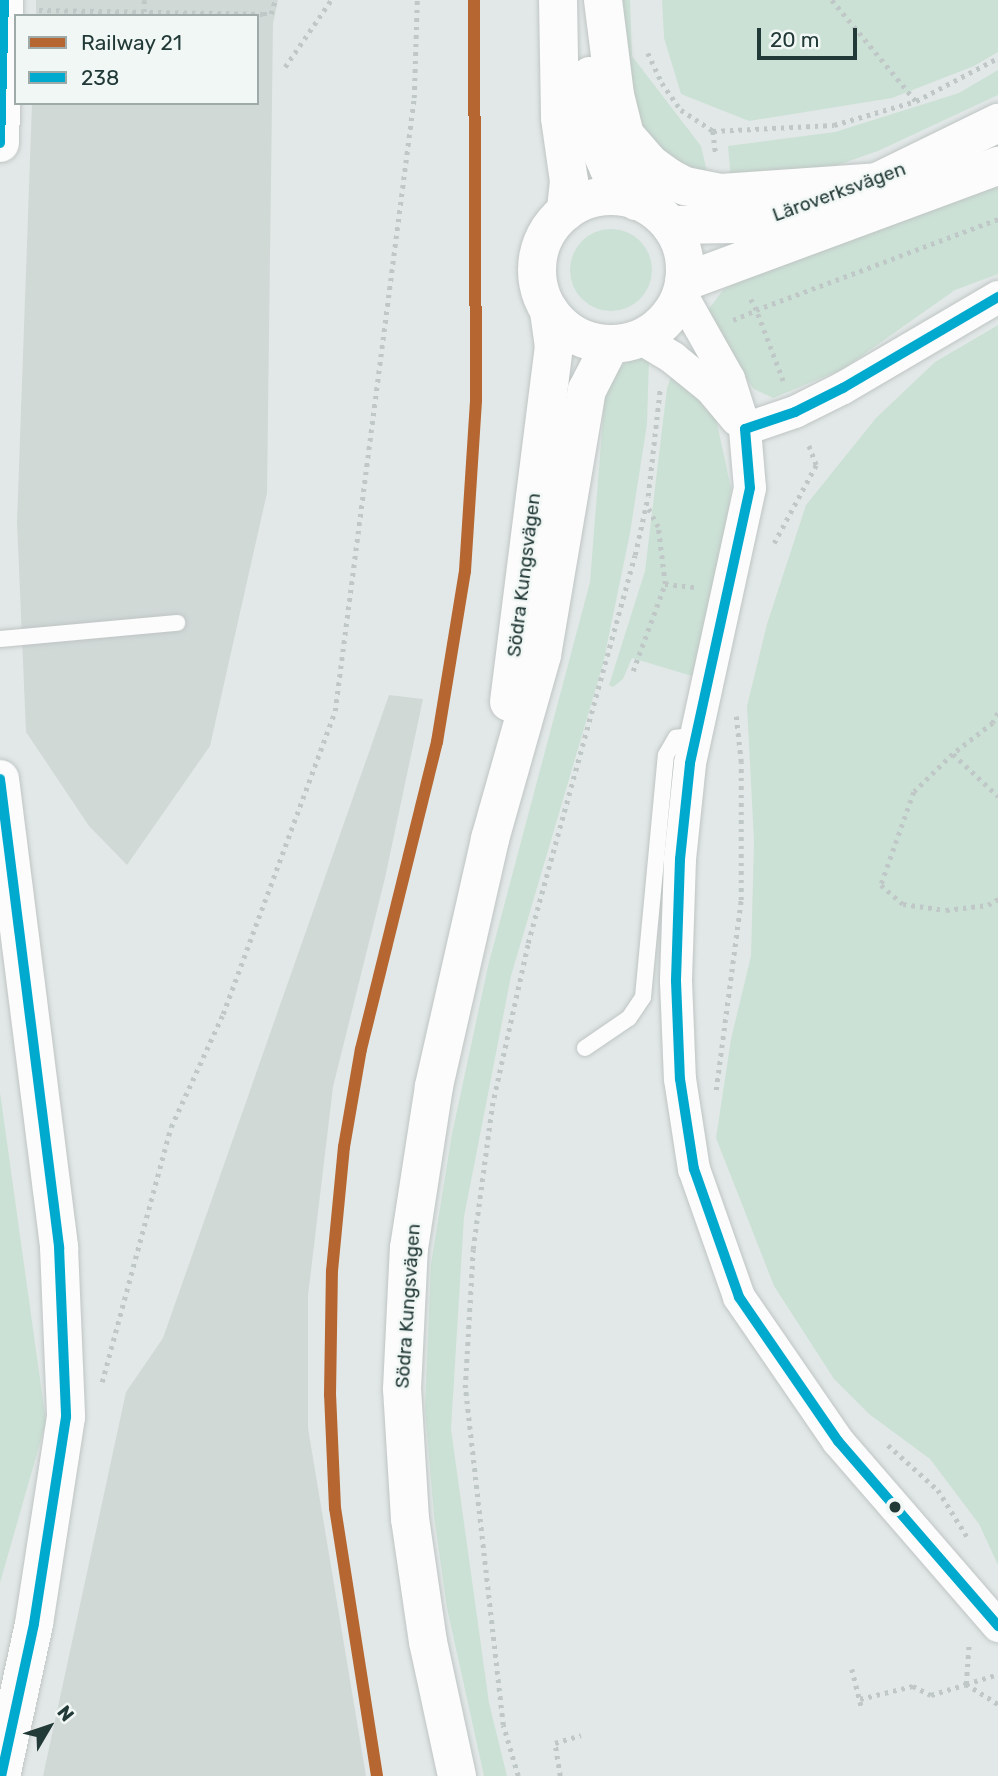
<!DOCTYPE html>
<meta charset="utf-8">
<style>
body{margin:0}
#map{position:relative;width:998px;height:1776px;overflow:hidden;background:#e2e8e7;font-family:Rubik,sans-serif}
div>[style]{position:absolute}
[style*='--x']{left:calc(var(--x)*1px);top:calc(var(--y)*1px);width:calc(var(--w)*1px);rotate:calc(var(--a)*1deg)}
.built>*{inset:0;background:#d1d9d7}
.green>*{inset:0;background:#cce1d6}
.round{border-radius:50%}
.path>*{height:4.5px;margin-top:-2.25px;transform-origin:0;background:repeating-linear-gradient(90deg,#c0c8c7 0 3.5px,transparent 0 8.5px)}
.roads{filter:drop-shadow(0 0 2px #bfc5c4) drop-shadow(0 0 2px #bfc5c4)}
.service>*{height:16px;margin:-8px;padding:0 8px;transform-origin:8px;border-radius:8px;background:#fbfcfb}
.minor>*{height:32px;margin:-16px;padding:0 16px;transform-origin:16px;border-radius:16px;background:#fbfcfb}
.tertiary>*{height:38px;margin:-19px;padding:0 19px;transform-origin:19px;border-radius:19px;background:#fbfcfb}
.secondary>*{height:38px;margin:-19px;padding:0 19px;transform-origin:19px;border-radius:19px;background:#fbfcfb}
.secondary>.ring{margin:-19px;padding:0;box-sizing:content-box;background:none;border:38px solid #fbfcfb;border-radius:50%}
.bus-1>*{height:10px;margin:-5px;padding:0 5px;transform-origin:5px;border-radius:5px;background:#00a9ce}
.rail-1>*{height:12px;margin:-6px;padding:0 6px;transform-origin:6px;border-radius:6px;background:#b56631}
.dots>*{width:19px;height:19px;translate:-50% -50%;box-sizing:border-box;border:4px solid #f1f7f5;border-radius:50%}
span{translate:-50% -50%;white-space:nowrap;text-align:center;line-height:1.15;-webkit-text-stroke:5px #f1f7f5;paint-order:stroke}
.street-label{font-size:19px;color:#223a37}
.legend{position:absolute;left:14px;top:14px;width:245px;height:91px;box-sizing:border-box;background:#f1f7f5;border:2px solid #9eaba9;margin:0;padding:9px 12px;list-style:none;font-size:21px;color:#223a37}
.legend li{display:flex;align-items:center;gap:14px;height:35px}
.legend b{width:35px;border:2px solid #9eaba9}
.north{position:absolute;left:14px;top:1692px;width:70px;height:70px;-webkit-text-stroke:5px #f1f7f5;paint-order:stroke;rotate:51deg;font-size:19px;font-weight:700;line-height:28px;text-align:center;color:#223a37}
.north::after{content:'';display:block;margin:auto;width:24px;height:32px;background:#223a37;clip-path:polygon(50% 0,100% 100%,50% 72%,0 100%)}
.scale{position:absolute;left:757px;top:28px;width:100px;height:32px;box-sizing:border-box;border:4px solid #223a37;border-top:0;padding-left:9px;font-size:21px;line-height:24px;white-space:nowrap;color:#223a37;-webkit-text-stroke:5px #f1f7f5;paint-order:stroke}
</style>
<div id="map">
<div class="built">
<div style="clip-path:polygon(36px 0,278px 0,273px 24px,267px 493px,210px 746px,127px 865px,89px 826px,26px 732px,17px 522px,32px 103px,257px 103px,257px 16px,36px 16px)"></div>
<div style="clip-path:polygon(389px 695px,423px 699px,385px 878px,333px 1087px,308px 1296px,308px 1428px,366px 1776px,43px 1776px,126px 1392px,163px 1338px)"></div>
</div>
<div class="green">
<div style="clip-path:polygon(618px 0,630px 0,632px 56px,701px 146px,708px 176px,677px 164px,647px 140px,632px 108px)"></div>
<div style="clip-path:polygon(662px 0,998px 0,998px 52px,974px 66px,892px 98px,749px 121px,681px 94px,664px 38px)"></div>
<div style="clip-path:polygon(998px 70px,998px 95px,878px 151px,812px 174px,731px 180px,728px 146px,835px 132px,959px 93px)"></div>
<div style="clip-path:polygon(998px 185px,998px 274px,955px 290px,843px 369px,773px 398px,754px 389px,720px 342px,708px 310px,723px 290px,752px 274px)"></div>
<div class="round" style="left:570px;top:229px;width:82px;height:82px"></div>
<div style="clip-path:polygon(998px 325px,998px 1565px,979px 1524px,930px 1459px,869px 1414px,834px 1379px,774px 1286px,716px 1138px,731px 1039px,751px 956px,754px 841px,747px 706px,767px 624px,806px 505px,876px 418px,935px 362px)"></div>
<div style="clip-path:polygon(635px 356px,649px 360px,647px 424px,630px 533px,603px 664px,511px 976px,464px 1217px,451px 1429px,489px 1703px,507px 1776px,484px 1776px,447px 1608px,434px 1516px,425px 1408px,431px 1264px,452px 1134px,488px 966px,590px 582px,605px 392px,619px 368px)"></div>
<div style="clip-path:polygon(673px 372px,716px 419px,731px 488px,726px 530px,692px 676px,632px 658px,623px 679px,613px 687px,609px 685px,645px 571px,667px 388px)"></div>
<div style="clip-path:polygon(0 1092px,46px 1422px,0 1583px)"></div>
</div>
<div class="path">
<div style="--x:832;--y:0;--w:131;--a:50.3"></div>
<div style="--x:39;--y:10;--w:224;--a:1"></div>
<div style="--x:263;--y:14;--w:8;--a:0"></div>
<div style="--x:271;--y:14;--w:15;--a:-74"></div>
<div style="--x:144;--y:12;--w:12;--a:-90"></div>
<div style="--x:648;--y:53;--w:33;--a:65"></div>
<div style="--x:662;--y:83;--w:33;--a:55"></div>
<div style="--x:681;--y:110;--w:38;--a:33"></div>
<div style="--x:713;--y:131;--w:121;--a:-2.8"></div>
<div style="--x:834;--y:125;--w:85;--a:-16.3"></div>
<div style="--x:916;--y:101;--w:93;--a:-27.7"></div>
<div style="--x:285;--y:67;--w:81;--a:-55.5"></div>
<div style="--x:713;--y:131;--w:25;--a:83"></div>
<div style="--x:733;--y:320;--w:25;--a:-23"></div>
<div style="--x:756;--y:310;--w:16;--a:-117"></div>
<div style="--x:783;--y:381;--w:76;--a:-110.8"></div>
<div style="--x:756;--y:310;--w:259;--a:-20.6"></div>
<div style="--x:774;--y:543;--w:89;--a:-61.7"></div>
<div style="--x:816;--y:465;--w:25;--a:-111"></div>
<div style="--x:665;--y:584;--w:30;--a:6"></div>
<div style="--x:633;--y:671;--w:93;--a:-69.8"></div>
<div style="--x:665;--y:584;--w:57;--a:-97"></div>
<div style="--x:658;--y:527;--w:24;--a:-118"></div>
<div style="--x:998;--y:713;--w:11;--a:117"></div>
<div style="--x:993;--y:723;--w:51;--a:142.2"></div>
<div style="--x:953;--y:754;--w:62;--a:43"></div>
<div style="--x:953;--y:754;--w:54;--a:135.7"></div>
<div style="--x:914;--y:792;--w:99;--a:109.5"></div>
<div style="--x:881;--y:885;--w:29;--a:41"></div>
<div style="--x:903;--y:904;--w:43;--a:7.9"></div>
<div style="--x:946;--y:910;--w:42;--a:-6.8"></div>
<div style="--x:988;--y:905;--w:12;--a:-31"></div>
<div style="--x:716;--y:1090;--w:192;--a:-82.5"></div>
<div style="--x:741;--y:900;--w:138;--a:-90"></div>
<div style="--x:741;--y:762;--w:46;--a:-96.2"></div>
<div style="--x:102;--y:1382;--w:264;--a:-74.9"></div>
<div style="--x:171;--y:1127;--w:124;--a:-65.3"></div>
<div style="--x:223;--y:1014;--w:323;--a:-69.7"></div>
<div style="--x:335;--y:711;--w:618;--a:-82.66"></div>
<div style="--x:414;--y:98;--w:98;--a:-88.2"></div>
<div style="--x:888;--y:1445;--w:67;--a:42"></div>
<div style="--x:938;--y:1490;--w:57;--a:58"></div>
<div style="--x:852;--y:1669;--w:41;--a:76"></div>
<div style="--x:966;--y:1684;--w:38;--a:32"></div>
<div style="--x:966;--y:1684;--w:34;--a:-17"></div>
<div style="--x:860;--y:1699;--w:55;--a:-13.8"></div>
<div style="--x:913;--y:1686;--w:20;--a:27"></div>
<div style="--x:931;--y:1695;--w:37;--a:-17"></div>
<div style="--x:966;--y:1684;--w:41;--a:-85.8"></div>
<div style="--x:518;--y:1776;--w:53;--a:-106.4"></div>
<div style="--x:503;--y:1725;--w:339;--a:-96.4"></div>
<div style="--x:465;--y:1388;--w:139;--a:-86.7"></div>
<div style="--x:473;--y:1249;--w:144;--a:-82.4"></div>
<div style="--x:492;--y:1106;--w:167;--a:-77.5"></div>
<div style="--x:528;--y:943;--w:402;--a:-74.6"></div>
<div style="--x:635;--y:555;--w:60;--a:-77.6"></div>
<div style="--x:648;--y:496;--w:108;--a:-83.6"></div>
<div style="--x:560;--y:1776;--w:33;--a:-99"></div>
<div style="--x:555;--y:1743;--w:27;--a:-17"></div>
</div>
<div class="roads">
<div class="service">
<div style="--x:0;--y:639;--w:178;--a:-5.2"></div>
<div style="--x:585;--y:1048;--w:53;--a:-34.3"></div>
<div style="--x:629;--y:1018;--w:25;--a:-56"></div>
<div style="--x:643;--y:997;--w:243;--a:-84.6"></div>
<div style="--x:666;--y:755;--w:20;--a:-60"></div>
<div style="--x:676;--y:738;--w:20;--a:-9"></div>
</div>
<div class="minor">
<div style="--x:681;--y:294;--w:98;--a:60.5"></div>
<div style="--x:729;--y:379;--w:52;--a:72.3"></div>
<div style="--x:745;--y:429;--w:59;--a:85.2"></div>
<div style="--x:750;--y:488;--w:282;--a:102.3"></div>
<div style="--x:690;--y:764;--w:96;--a:96"></div>
<div style="--x:680;--y:859;--w:122;--a:91.9"></div>
<div style="--x:676;--y:981;--w:98;--a:87.7"></div>
<div style="--x:680;--y:1079;--w:91;--a:81.2"></div>
<div style="--x:694;--y:1169;--w:136;--a:70.6"></div>
<div style="--x:739;--y:1297;--w:175;--a:55.5"></div>
<div style="--x:838;--y:1441;--w:245;--a:49.1"></div>
<div style="--x:640;--y:338;--w:39;--a:31"></div>
<div style="--x:673;--y:358;--w:49;--a:39.2"></div>
<div style="--x:711;--y:389;--w:40;--a:50"></div>
<div style="--x:745;--y:429;--w:53;--a:-18.8"></div>
<div style="--x:795;--y:412;--w:54;--a:-26.6"></div>
<div style="--x:843;--y:388;--w:180;--a:-30.4"></div>
</div>
<div class="tertiary">
<div style="--x:0;--y:143;--w:143;--a:-88.4"></div>
<div style="--x:670;--y:225;--w:67;--a:-0.9"></div>
<div style="--x:737;--y:224;--w:51;--a:-11.3"></div>
<div style="--x:787;--y:214;--w:96;--a:-19.6"></div>
<div style="--x:877;--y:182;--w:135;--a:-26"></div>
<div style="--x:684;--y:282;--w:335;--a:-20.3"></div>
<div style="--x:0;--y:779;--w:472;--a:82.8"></div>
<div style="--x:59;--y:1247;--w:170;--a:87.6"></div>
<div style="--x:66;--y:1417;--w:209;--a:98.8"></div>
<div style="--x:34;--y:1624;--w:156;--a:102.2"></div>
</div>
<div class="secondary">
<div style="--x:558;--y:0;--w:118;--a:89"></div>
<div style="--x:560;--y:118;--w:64;--a:81.9"></div>
<div style="--x:569;--y:181;--w:31;--a:96"></div>
<div style="--x:603;--y:0;--w:96;--a:82.8"></div>
<div style="--x:615;--y:95;--w:41;--a:76"></div>
<div style="--x:625;--y:135;--w:37;--a:49"></div>
<div style="--x:649;--y:163;--w:24;--a:36"></div>
<div style="--x:668;--y:177;--w:19;--a:28"></div>
<div style="--x:685;--y:186;--w:37;--a:11"></div>
<div style="--x:721;--y:193;--w:156;--a:-4"></div>
<div style="--x:590;--y:76;--w:66;--a:83.9"></div>
<div style="--x:597;--y:142;--w:30;--a:66"></div>
<div style="--x:609;--y:169;--w:42;--a:49.8"></div>
<div class="ring" style="left:537px;top:196px;width:110px;height:110px"></div>
<div style="--x:509;--y:702;--w:358;--a:-82.8"></div>
<div style="--x:554;--y:347;--w:37;--a:-98"></div>
<div style="--x:457;--y:1776;--w:137;--a:-102.2"></div>
<div style="--x:428;--y:1642;--w:124;--a:-98.3"></div>
<div style="--x:410;--y:1519;--w:130;--a:-93.5"></div>
<div style="--x:402;--y:1389;--w:141;--a:-87.2"></div>
<div style="--x:409;--y:1248;--w:164;--a:-81.2"></div>
<div style="--x:434;--y:1086;--w:253;--a:-77.2"></div>
<div style="--x:490;--y:839;--w:191;--a:-74.2"></div>
<div style="--x:542;--y:655;--w:269;--a:-80.4"></div>
<div style="--x:587;--y:390;--w:51;--a:-62.9"></div>
</div>
</div>
<div class="bus-1">
<div style="--x:0;--y:143;--w:143;--a:-88.4"></div>
<div style="--x:745;--y:429;--w:59;--a:85.2"></div>
<div style="--x:750;--y:488;--w:282;--a:102.3"></div>
<div style="--x:690;--y:764;--w:96;--a:96"></div>
<div style="--x:680;--y:859;--w:122;--a:91.9"></div>
<div style="--x:676;--y:981;--w:98;--a:87.7"></div>
<div style="--x:680;--y:1079;--w:91;--a:81.2"></div>
<div style="--x:694;--y:1169;--w:136;--a:70.6"></div>
<div style="--x:739;--y:1297;--w:175;--a:55.5"></div>
<div style="--x:838;--y:1441;--w:245;--a:49.1"></div>
<div style="--x:745;--y:429;--w:53;--a:-18.8"></div>
<div style="--x:795;--y:412;--w:54;--a:-26.6"></div>
<div style="--x:843;--y:388;--w:180;--a:-30.4"></div>
<div style="--x:0;--y:779;--w:472;--a:82.8"></div>
<div style="--x:59;--y:1247;--w:170;--a:87.6"></div>
<div style="--x:66;--y:1417;--w:209;--a:98.8"></div>
<div style="--x:34;--y:1624;--w:156;--a:102.2"></div>
</div>
<div class="rail-1">
<div style="--x:377;--y:1776;--w:271;--a:-98.9"></div>
<div style="--x:335;--y:1508;--w:113;--a:-92.5"></div>
<div style="--x:330;--y:1395;--w:124;--a:-89.1"></div>
<div style="--x:332;--y:1271;--w:125;--a:-84.5"></div>
<div style="--x:344;--y:1147;--w:99;--a:-80.2"></div>
<div style="--x:361;--y:1049;--w:316;--a:-76.1"></div>
<div style="--x:437;--y:742;--w:173;--a:-80.7"></div>
<div style="--x:465;--y:571;--w:171;--a:-86.3"></div>
<div style="--x:476;--y:400;--w:400;--a:-90.3"></div>
</div>
<div class="dots">
<div style="left:895px;top:1507px;background:#223a37"></div>
</div>
<div class="street-label">
<span style="left:839px;top:192px;rotate:-20deg">Läroverksvägen</span>
<span style="left:524px;top:575px;rotate:-83deg">Södra Kungsvägen</span>
<span style="left:408px;top:1306px;rotate:-86deg">Södra Kungsvägen</span>
</div>
<ul class="legend">
<li><b style="height:9px;background:#b56631"></b>Railway 21</li>
<li><b style="height:9px;background:#00a9ce"></b>238</li>
</ul>
<div class="north">N</div>
<div class="scale">20 m</div>
</div>
